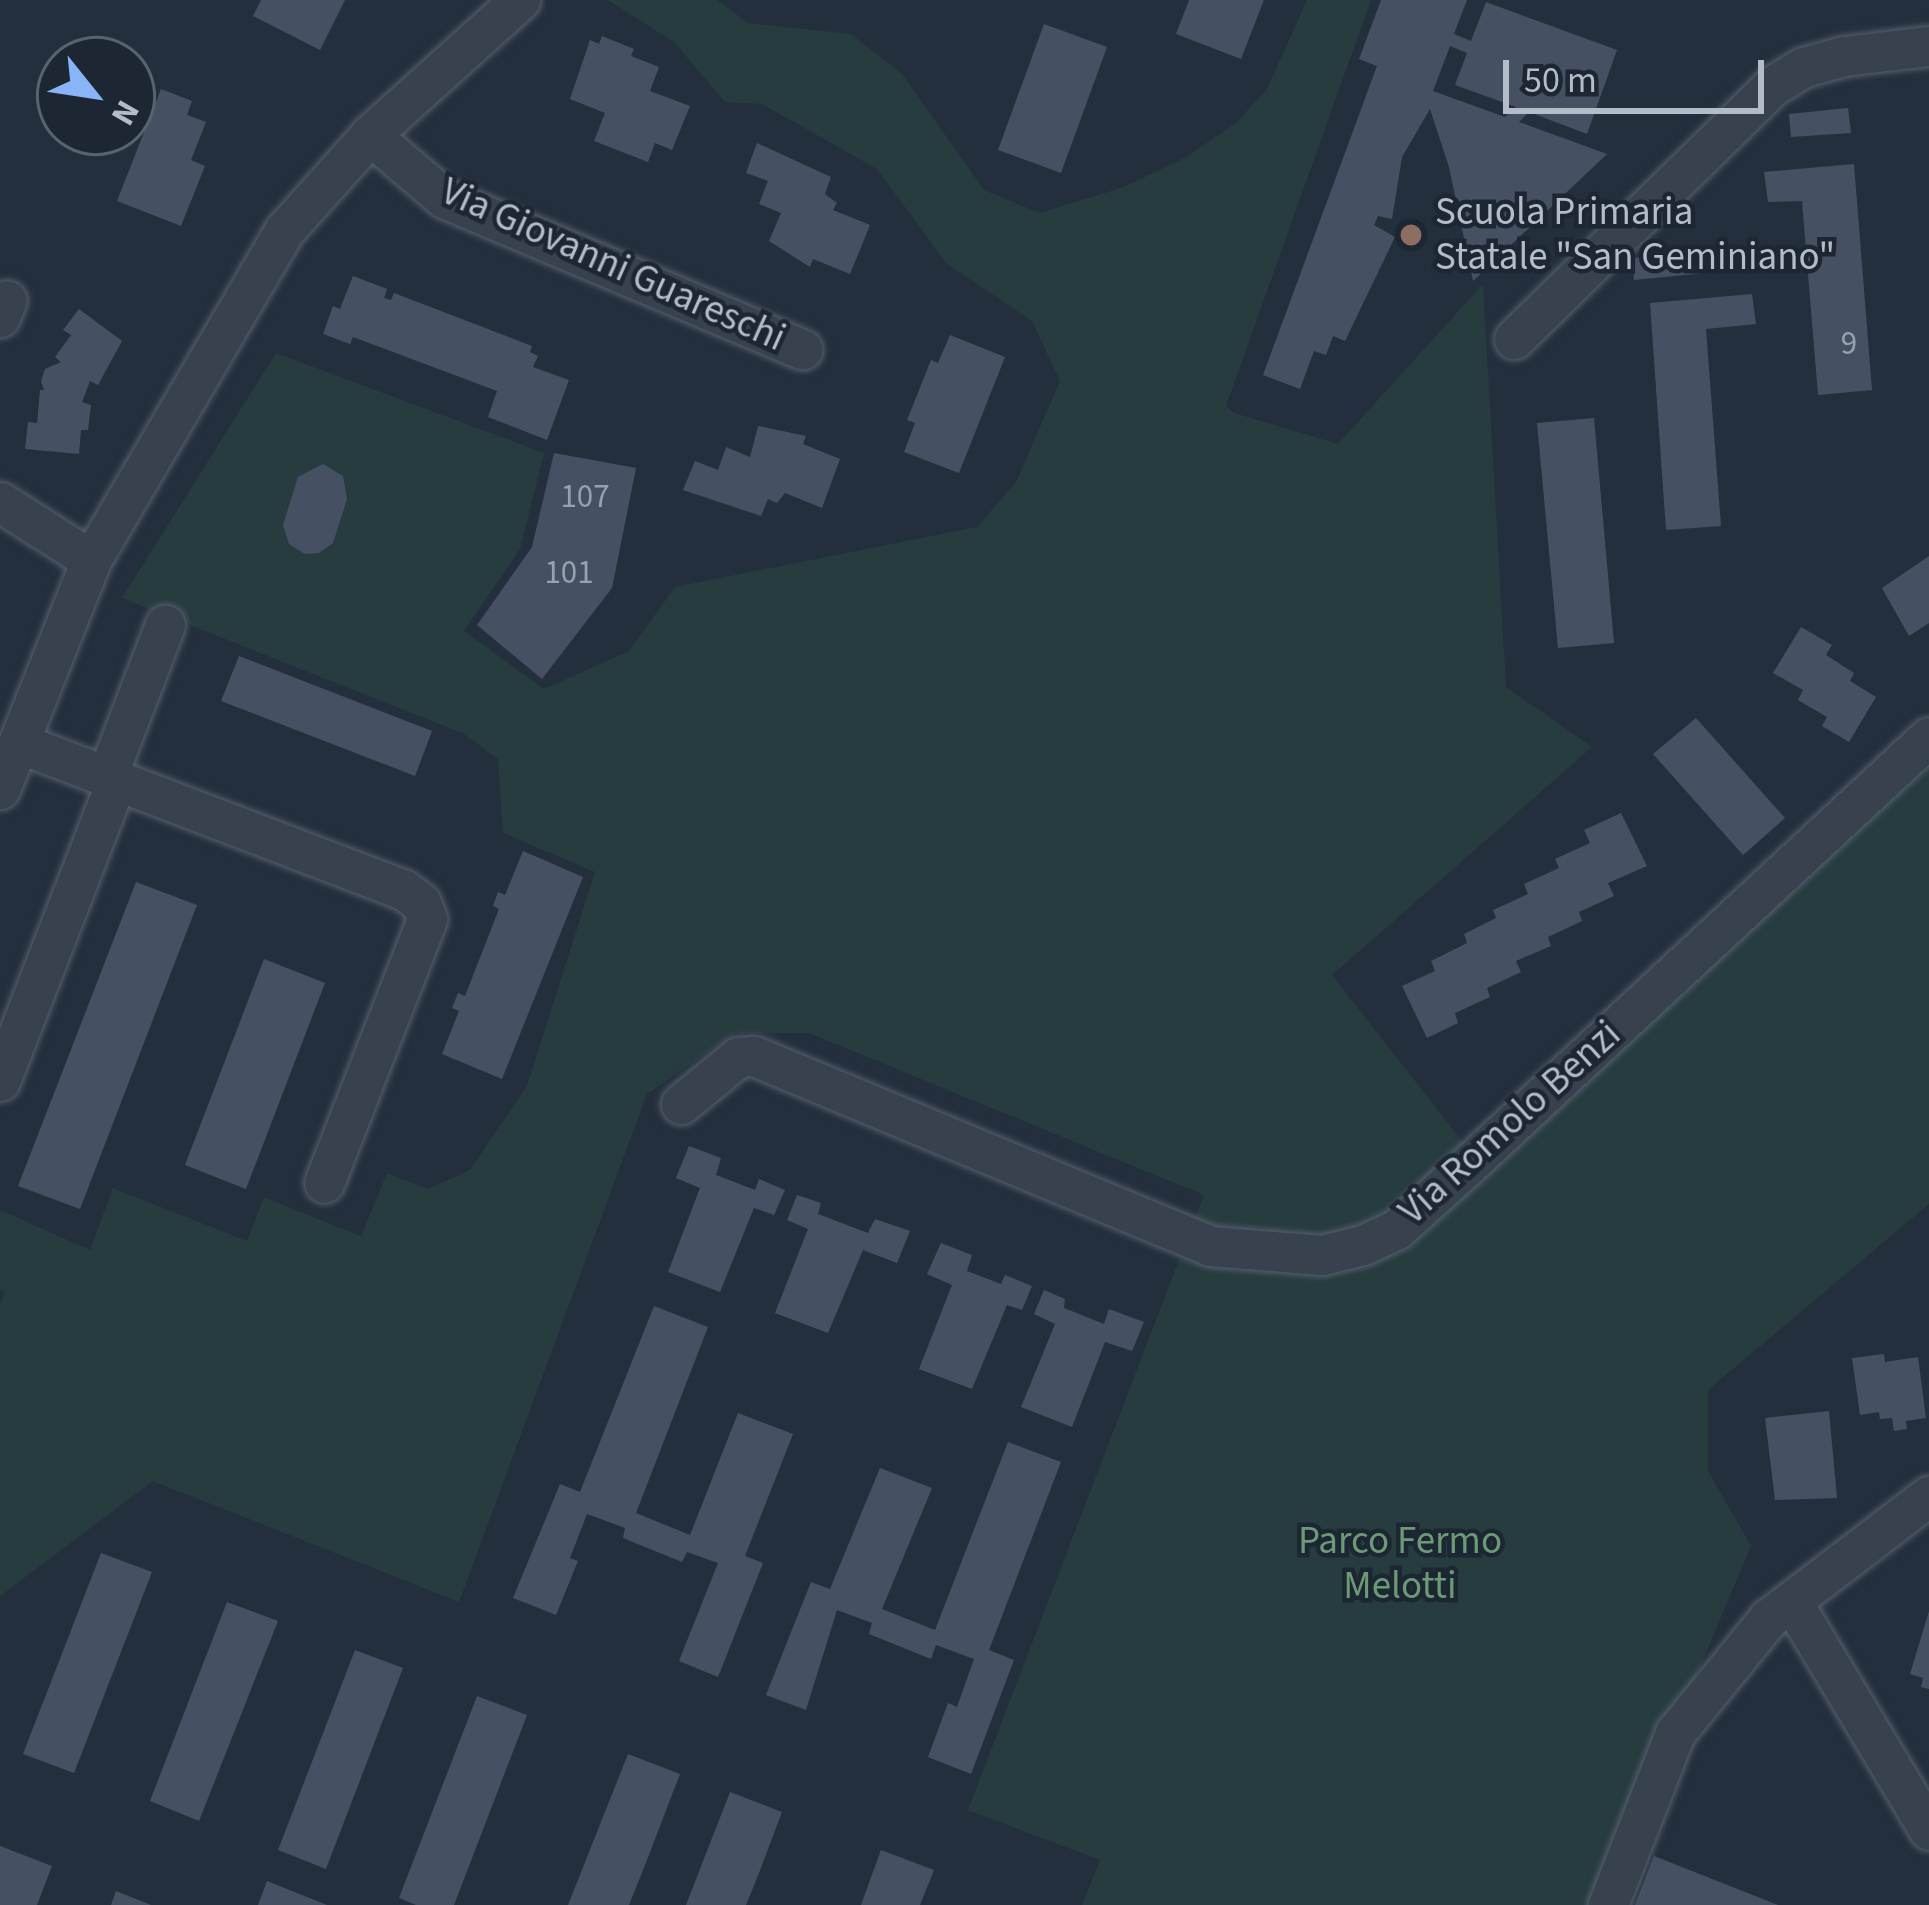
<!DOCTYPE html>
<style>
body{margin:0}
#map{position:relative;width:1929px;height:1905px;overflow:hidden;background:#242f3e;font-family:"Source Sans 3",sans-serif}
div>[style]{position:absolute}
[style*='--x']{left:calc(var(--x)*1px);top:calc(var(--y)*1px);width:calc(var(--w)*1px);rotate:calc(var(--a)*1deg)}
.green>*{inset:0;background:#263c3f}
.building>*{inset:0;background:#455162}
.roads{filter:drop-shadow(0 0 3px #565f6c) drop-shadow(0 0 3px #565f6c)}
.minor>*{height:39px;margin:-19.5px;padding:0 19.5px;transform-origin:19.5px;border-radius:19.5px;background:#38414e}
.dots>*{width:33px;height:33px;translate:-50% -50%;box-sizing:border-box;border:6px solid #1d2633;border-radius:50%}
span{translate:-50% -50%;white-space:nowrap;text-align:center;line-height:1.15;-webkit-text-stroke:9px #1d2633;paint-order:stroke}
.number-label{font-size:33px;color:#98a1af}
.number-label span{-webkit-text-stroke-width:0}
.poi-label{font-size:39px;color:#b4bcc9}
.left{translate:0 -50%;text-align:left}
.street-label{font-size:39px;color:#b4bcc9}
.park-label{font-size:39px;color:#6b9a76}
.north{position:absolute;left:36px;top:36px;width:120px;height:120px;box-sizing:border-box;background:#1d2633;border:3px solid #59626f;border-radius:50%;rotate:120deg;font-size:33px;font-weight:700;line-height:48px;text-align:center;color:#b4bcc9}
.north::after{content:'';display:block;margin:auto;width:42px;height:54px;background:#8ab4f8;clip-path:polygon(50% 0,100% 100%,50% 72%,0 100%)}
.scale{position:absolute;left:1503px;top:60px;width:261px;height:54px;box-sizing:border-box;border:6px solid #b4bcc9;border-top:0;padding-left:15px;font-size:36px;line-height:42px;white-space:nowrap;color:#b4bcc9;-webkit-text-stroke:9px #1d2633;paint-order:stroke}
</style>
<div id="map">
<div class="green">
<div style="clip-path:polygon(608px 0,717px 0,748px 23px,851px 34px,902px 74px,984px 190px,1040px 213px,1124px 187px,1186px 157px,1236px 123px,1267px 89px,1307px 0,1371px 0,1226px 406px,1234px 413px,1338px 444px,1483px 284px,1506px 687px,1592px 747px,1332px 975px,1477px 1160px,1929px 755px,1929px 1204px,1708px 1390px,1708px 1471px,1751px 1546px,1600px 1905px,1082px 1905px,1100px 1860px,968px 1810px,1204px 1195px,809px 1033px,735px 1033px,647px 1094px,459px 1602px,153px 1481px,0 1596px,0 1305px,5px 1292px,0 1289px,0 1210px,90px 1250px,113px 1188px,247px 1241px,264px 1197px,361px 1236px,387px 1173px,428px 1189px,470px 1170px,527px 1086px,595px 872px,503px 833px,498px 759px,464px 734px,122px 598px,276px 353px,544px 453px,520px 549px,464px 631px,544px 689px,629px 651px,675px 587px,977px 527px,1016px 482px,1060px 381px,1032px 321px,947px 264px,877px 169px,762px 104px,725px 102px,674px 42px)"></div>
</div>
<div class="building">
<div style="clip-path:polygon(261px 0,345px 0,320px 50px,253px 16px)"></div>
<div style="clip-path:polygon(1189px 0,1264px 0,1241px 59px,1176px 34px)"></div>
<div style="clip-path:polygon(evenodd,1381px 0,1467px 0,1454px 34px,1471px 41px,1486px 2px,1617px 50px,1587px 134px,1529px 112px,1519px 122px,1607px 154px,1473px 281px,1449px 167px,1430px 109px,1402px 157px,1392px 219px,1378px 216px,1374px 225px,1395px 237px,1345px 341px,1333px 336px,1326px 355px,1314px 351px,1300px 389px,1263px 375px,1377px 66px,1359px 59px,1381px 0,1450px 46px,1467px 53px,1455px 85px,1516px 107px,1505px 117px,1433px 91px,1450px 46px)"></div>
<div style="clip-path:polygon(1044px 24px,1107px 47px,1061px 173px,998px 150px)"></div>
<div style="clip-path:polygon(602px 36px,634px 49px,631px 56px,659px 67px,650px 91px,690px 106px,672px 150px,655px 143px,648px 162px,594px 141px,605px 113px,570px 99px,590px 40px,599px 44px)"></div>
<div style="clip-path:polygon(161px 89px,192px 101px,187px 115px,206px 122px,191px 160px,205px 166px,181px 226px,117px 201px)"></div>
<div style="clip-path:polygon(1848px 108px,1851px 133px,1791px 137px,1789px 114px)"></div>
<div style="clip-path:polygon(757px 143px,831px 177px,825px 194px,837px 203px,833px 210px,870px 225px,850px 274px,813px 259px,810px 267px,769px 241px,781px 213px,759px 204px,768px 181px,746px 173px)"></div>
<div style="clip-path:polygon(1854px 164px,1872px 390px,1818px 395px,1802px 201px,1768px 202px,1764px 172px)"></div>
<div style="clip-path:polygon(1703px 250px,1705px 273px,1634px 280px,1633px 258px)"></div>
<div style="clip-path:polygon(353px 276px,387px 289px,384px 298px,391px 300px,394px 293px,532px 346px,530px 352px,538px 356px,533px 367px,569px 380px,547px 440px,488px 417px,497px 391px,353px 337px,350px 344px,323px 334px,333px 306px,340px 309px)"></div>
<div style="clip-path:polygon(1752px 294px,1756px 324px,1706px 329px,1721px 526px,1666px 530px,1650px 303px)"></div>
<div style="clip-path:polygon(79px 309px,122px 341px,98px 385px,90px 381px,82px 402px,91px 405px,88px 430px,81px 430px,79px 454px,25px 449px,28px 422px,37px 423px,40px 390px,44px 390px,41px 381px,45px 369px,61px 362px,55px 357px,71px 335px,63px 330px)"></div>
<div style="clip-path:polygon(950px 335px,1005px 357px,959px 473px,904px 452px,915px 423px,907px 420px,931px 360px,938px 363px)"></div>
<div style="clip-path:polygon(1594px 418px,1614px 643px,1558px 648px,1537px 423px)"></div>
<div style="clip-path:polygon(758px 426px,806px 436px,803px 444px,840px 459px,822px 508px,785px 493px,777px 503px,768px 499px,761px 516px,683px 490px,695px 461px,718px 470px,726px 447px,750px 457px)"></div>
<div style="clip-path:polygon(554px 453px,636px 468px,612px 588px,542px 679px,477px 625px,532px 547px)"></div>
<div style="clip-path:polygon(323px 464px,343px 476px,347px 499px,333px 543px,319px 553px,305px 554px,289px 544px,283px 525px,298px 477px)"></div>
<div style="clip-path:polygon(1929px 556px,1929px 623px,1909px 636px,1882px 588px)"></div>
<div style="clip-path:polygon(1801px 627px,1832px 645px,1826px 655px,1854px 673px,1850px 681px,1876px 697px,1849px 742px,1822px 726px,1827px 717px,1798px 700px,1803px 690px,1773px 673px)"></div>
<div style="clip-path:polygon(239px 656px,432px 731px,415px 776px,221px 701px)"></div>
<div style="clip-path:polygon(1696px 718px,1785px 818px,1743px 855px,1653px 754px)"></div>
<div style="clip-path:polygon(1621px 813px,1647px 866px,1608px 883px,1614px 896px,1579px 912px,1582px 921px,1548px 937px,1551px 946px,1516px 961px,1521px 972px,1487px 988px,1490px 997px,1455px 1013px,1458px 1023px,1427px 1038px,1402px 986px,1435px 971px,1431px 961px,1467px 943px,1464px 934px,1496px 918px,1493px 910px,1528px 894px,1524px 884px,1559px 868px,1555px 859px,1590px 843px,1584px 830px)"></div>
<div style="clip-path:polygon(523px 851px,583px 877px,502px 1079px,442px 1054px,459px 1011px,452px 1008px,458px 993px,465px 996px,499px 909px,493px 906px,498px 892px,505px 895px)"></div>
<div style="clip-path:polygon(136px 882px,197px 905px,80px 1209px,18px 1186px)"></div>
<div style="clip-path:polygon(264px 959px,325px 983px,246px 1189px,185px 1165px)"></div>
<div style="clip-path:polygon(689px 1146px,721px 1158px,716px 1175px,755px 1190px,759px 1179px,785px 1190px,774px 1215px,754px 1208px,720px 1292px,668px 1272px,700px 1188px,676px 1178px)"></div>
<div style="clip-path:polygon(797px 1195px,821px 1203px,818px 1214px,868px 1233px,875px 1219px,910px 1231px,897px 1263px,863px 1250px,828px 1333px,775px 1313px,808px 1229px,787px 1220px)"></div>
<div style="clip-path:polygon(941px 1243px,972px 1255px,967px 1271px,1001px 1284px,1005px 1275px,1032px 1286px,1022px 1310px,1007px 1305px,972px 1389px,919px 1369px,952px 1285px,927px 1274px)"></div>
<div style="clip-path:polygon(1044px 1290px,1065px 1299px,1064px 1308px,1104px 1324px,1109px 1309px,1144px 1322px,1132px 1351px,1105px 1342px,1072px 1427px,1021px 1407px,1055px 1324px,1034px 1314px)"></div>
<div style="clip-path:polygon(654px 1306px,708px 1327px,636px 1513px,690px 1535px,738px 1413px,793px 1434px,745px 1556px,763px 1563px,718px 1677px,679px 1661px,718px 1563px,687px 1552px,682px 1562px,623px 1538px,625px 1528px,587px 1514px,570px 1558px,578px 1561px,556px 1615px,513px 1598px,560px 1484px,580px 1492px)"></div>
<div style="clip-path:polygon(1884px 1354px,1885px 1362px,1918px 1357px,1926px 1418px,1906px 1421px,1907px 1429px,1894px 1431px,1892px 1418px,1880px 1419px,1879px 1412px,1860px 1415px,1852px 1358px)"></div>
<div style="clip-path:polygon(1829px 1411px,1837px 1498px,1775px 1500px,1765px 1418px)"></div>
<div style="clip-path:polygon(1008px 1442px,1061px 1462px,989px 1650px,1014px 1660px,971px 1774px,928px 1757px,948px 1703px,957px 1707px,974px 1659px,936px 1645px,931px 1659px,869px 1634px,872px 1623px,837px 1610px,806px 1710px,766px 1695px,811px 1582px,830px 1589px,880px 1468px,932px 1488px,882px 1609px,935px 1630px)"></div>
<div style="clip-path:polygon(101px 1553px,152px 1572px,74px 1773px,23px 1754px)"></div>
<div style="clip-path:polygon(227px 1602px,278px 1621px,199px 1821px,150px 1801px)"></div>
<div style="clip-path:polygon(1929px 1611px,1929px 1689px,1921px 1687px,1923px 1678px,1910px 1674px)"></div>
<div style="clip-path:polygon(355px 1650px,403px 1668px,326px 1869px,278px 1850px)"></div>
<div style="clip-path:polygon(477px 1696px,527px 1715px,454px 1905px,416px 1905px,399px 1898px)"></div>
<div style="clip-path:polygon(628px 1754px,680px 1774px,647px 1860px,629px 1905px,568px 1905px)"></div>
<div style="clip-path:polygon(730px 1792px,782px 1812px,759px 1873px,746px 1905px,686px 1905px)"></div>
<div style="clip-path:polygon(0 1846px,52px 1866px,37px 1905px,0 1905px)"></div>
<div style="clip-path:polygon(881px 1850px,934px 1870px,920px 1905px,861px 1905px)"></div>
<div style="clip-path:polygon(1654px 1856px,1778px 1905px,1635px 1905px)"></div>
<div style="clip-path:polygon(267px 1881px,327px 1905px,258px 1905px)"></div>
<div style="clip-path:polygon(116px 1891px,151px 1905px,111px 1905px)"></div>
</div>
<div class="roads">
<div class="minor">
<div style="--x:370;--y:135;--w:97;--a:40.4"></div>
<div style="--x:444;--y:198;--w:389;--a:22.9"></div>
<div style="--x:0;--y:317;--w:18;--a:-68"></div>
<div style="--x:1514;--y:339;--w:361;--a:-44.4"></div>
<div style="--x:1772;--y:86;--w:37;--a:-31"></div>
<div style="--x:1804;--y:67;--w:41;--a:-15.4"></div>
<div style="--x:1844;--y:56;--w:86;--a:-6.7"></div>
<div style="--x:0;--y:502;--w:108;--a:32.5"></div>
<div style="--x:19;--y:743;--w:412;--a:20.9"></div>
<div style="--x:404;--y:890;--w:21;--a:37"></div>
<div style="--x:421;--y:903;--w:17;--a:69"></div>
<div style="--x:427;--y:919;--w:283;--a:111.3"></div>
<div style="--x:107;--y:776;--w:162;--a:-69"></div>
<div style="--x:0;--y:789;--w:246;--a:-68.3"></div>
<div style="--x:91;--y:560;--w:381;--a:-59.6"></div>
<div style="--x:284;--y:231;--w:129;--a:-48.1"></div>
<div style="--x:370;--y:135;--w:202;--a:-42"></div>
<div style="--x:0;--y:1081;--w:323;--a:-68.8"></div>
<div style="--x:681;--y:1104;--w:74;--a:-39.5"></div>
<div style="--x:738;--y:1057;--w:16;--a:-4"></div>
<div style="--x:754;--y:1056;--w:494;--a:22.6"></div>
<div style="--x:1210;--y:1246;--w:112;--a:4.6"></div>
<div style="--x:1322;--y:1255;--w:42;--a:-13.7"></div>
<div style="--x:1363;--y:1245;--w:38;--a:-25"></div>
<div style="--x:1397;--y:1229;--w:94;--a:-42"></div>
<div style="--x:1467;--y:1166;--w:630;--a:-42.88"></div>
<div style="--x:1792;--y:1602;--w:266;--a:59"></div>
<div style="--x:1608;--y:1905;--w:185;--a:-68.7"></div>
<div style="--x:1675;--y:1733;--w:147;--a:-50.8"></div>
<div style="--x:1768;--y:1619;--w:203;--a:-37.4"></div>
</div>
</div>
<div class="dots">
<div style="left:1411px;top:235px;background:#8d6e63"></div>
</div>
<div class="number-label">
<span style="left:1849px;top:344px">9</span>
<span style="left:585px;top:497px">107</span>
<span style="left:569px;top:573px">101</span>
</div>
<div class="poi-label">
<span class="left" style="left:1435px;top:235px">Scuola Primaria<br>Statale "San Geminiano"</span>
</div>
<div class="street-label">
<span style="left:613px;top:265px;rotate:24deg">Via Giovanni Guareschi</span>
<span style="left:1510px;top:1123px;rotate:-42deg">Via Romolo Benzi</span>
</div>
<div class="park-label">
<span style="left:1400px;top:1564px">Parco Fermo<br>Melotti</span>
</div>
<div class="north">N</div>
<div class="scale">50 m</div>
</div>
